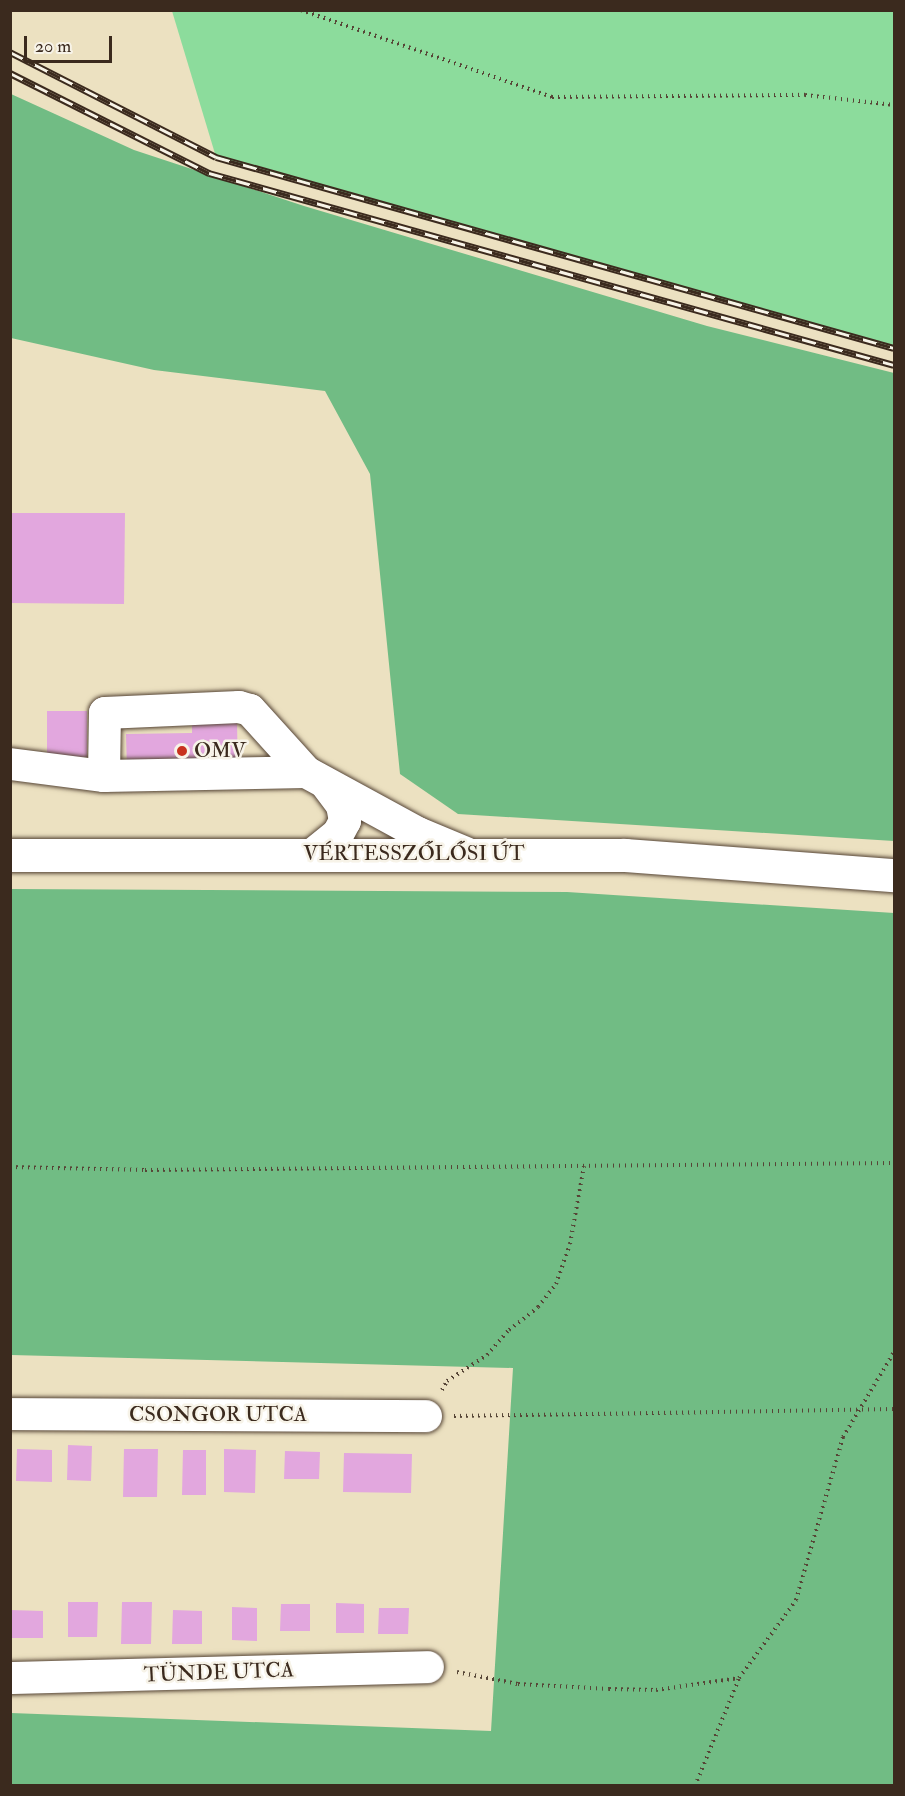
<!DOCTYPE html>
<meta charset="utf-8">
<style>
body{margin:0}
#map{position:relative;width:905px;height:1796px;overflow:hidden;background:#ece1c1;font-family:"IM FELL Double Pica",serif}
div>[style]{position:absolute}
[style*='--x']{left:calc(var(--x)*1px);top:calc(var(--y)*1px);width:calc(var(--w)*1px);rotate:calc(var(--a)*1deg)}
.green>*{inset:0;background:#8cdc9c}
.forest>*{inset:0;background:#71bc84}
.building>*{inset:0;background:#e2a7de}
.path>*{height:4px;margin-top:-2px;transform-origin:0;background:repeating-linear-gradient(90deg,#564536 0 1.5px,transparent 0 6px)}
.roads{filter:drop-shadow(0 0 2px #564536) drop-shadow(0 0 2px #564536)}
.minor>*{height:32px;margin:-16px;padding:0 16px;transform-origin:16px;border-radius:16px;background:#fff}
.major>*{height:33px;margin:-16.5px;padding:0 16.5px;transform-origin:16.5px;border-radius:16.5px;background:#fff}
.rail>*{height:7px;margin-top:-3.5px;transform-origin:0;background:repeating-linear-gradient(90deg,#f7f3e8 0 14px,#3b2a1e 0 28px);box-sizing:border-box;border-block:2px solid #3b2a1e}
.dots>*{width:16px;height:16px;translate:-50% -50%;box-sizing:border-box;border:3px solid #f7f3e8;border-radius:50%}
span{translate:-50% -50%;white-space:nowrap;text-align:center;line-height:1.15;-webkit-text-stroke:5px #f7f3e8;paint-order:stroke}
.poi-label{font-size:21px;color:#3b2a1e}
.left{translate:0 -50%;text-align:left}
.street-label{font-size:21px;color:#3b2a1e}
.frame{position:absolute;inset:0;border:12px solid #3b2a1e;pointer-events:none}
.scale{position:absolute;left:24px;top:36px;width:88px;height:27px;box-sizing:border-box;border:3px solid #3b2a1e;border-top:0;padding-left:8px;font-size:18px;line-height:21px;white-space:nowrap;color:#3b2a1e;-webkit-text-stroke:4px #f7f3e8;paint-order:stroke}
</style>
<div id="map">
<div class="green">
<div style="clip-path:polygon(172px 11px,894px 11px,894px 347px,216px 157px)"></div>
</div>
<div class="forest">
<div style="clip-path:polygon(11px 94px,134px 150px,304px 206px,707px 326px,894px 373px,894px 841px,458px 814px,400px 774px,370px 474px,325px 391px,154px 370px,11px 338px)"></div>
<div style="clip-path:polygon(11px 889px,567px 892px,894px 913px,894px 1785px,11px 1785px,11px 1713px,491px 1731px,513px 1368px,11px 1355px)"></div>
</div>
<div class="building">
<div style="clip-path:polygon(10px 513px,125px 513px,124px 604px,10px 603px)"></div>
<div style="clip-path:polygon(47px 711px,87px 711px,87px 757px,47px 757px)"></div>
<div style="clip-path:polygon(237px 719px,238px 782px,127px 770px,126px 734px,192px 733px,192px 720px)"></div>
<div style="clip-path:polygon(68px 1445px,92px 1446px,91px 1481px,67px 1480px)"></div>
<div style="clip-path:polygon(17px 1449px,52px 1450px,52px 1482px,16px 1481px)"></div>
<div style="clip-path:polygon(124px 1449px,158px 1449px,157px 1497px,123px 1497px)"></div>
<div style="clip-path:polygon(224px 1449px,256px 1450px,255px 1493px,224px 1492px)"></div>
<div style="clip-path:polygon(183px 1450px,206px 1450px,206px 1495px,182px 1495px)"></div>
<div style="clip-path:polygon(285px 1451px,320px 1452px,319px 1479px,284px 1479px)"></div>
<div style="clip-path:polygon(344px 1453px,412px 1454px,411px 1493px,343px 1492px)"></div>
<div style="clip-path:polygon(68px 1602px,98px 1602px,97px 1637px,68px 1637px)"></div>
<div style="clip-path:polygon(122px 1602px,152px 1602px,151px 1644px,121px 1644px)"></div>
<div style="clip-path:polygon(336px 1603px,364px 1604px,364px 1633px,336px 1633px)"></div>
<div style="clip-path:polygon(281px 1604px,310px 1604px,310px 1631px,280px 1631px)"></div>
<div style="clip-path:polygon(232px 1607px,257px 1608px,257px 1641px,232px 1640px)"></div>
<div style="clip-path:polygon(379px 1608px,409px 1608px,408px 1634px,378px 1634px)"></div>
<div style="clip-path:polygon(10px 1610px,43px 1611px,43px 1638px,10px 1638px)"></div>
<div style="clip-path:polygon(173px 1610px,202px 1611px,202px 1644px,172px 1644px)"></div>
</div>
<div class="path">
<div style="--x:301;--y:10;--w:266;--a:19.1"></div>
<div style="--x:552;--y:97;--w:253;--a:-0.5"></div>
<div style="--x:805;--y:95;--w:90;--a:6.4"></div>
<div style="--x:10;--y:1167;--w:135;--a:1.3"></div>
<div style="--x:145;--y:1170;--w:749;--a:-0.54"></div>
<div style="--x:442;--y:1390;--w:10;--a:-61"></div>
<div style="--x:447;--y:1381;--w:48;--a:-33"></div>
<div style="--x:487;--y:1355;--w:33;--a:-49"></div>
<div style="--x:509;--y:1330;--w:37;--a:-38"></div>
<div style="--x:538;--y:1307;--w:29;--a:-52"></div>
<div style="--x:556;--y:1284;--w:42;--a:-70.7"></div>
<div style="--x:570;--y:1244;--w:79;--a:-79.8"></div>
<div style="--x:454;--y:1416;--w:440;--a:-0.9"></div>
<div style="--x:457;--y:1672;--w:62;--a:11.1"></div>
<div style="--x:518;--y:1684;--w:91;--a:3.1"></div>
<div style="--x:609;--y:1689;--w:47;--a:1.2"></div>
<div style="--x:656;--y:1690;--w:84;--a:-8.2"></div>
<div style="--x:739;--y:1678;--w:97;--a:-53.8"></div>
<div style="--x:796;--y:1600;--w:170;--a:-73.9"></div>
<div style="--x:843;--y:1437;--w:99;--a:-59"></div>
<div style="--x:695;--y:1786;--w:117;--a:-67.8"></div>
</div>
<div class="roads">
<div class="minor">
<div style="--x:10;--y:764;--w:95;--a:7.3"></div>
<div style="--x:104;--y:776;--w:202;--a:-1.1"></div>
<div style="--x:306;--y:772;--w:128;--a:28.6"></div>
<div style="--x:418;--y:833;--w:52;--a:22.6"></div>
<div style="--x:104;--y:776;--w:63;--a:-89.1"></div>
<div style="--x:105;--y:713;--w:134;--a:-2.6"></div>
<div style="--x:239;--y:707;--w:11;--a:15"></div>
<div style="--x:250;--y:710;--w:84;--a:47.9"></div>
<div style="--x:312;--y:855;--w:33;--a:-39"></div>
<div style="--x:338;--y:834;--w:15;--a:-62"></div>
<div style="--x:345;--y:821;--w:16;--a:-101"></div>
<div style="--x:342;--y:805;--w:25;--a:-127"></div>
<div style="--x:10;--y:1414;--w:416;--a:0.3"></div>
<div style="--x:10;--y:1678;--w:418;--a:-1.5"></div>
</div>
<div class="major">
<div style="--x:10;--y:855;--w:615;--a:0"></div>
<div style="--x:625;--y:855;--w:270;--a:4.3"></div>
</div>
</div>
<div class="rail">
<div style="--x:10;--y:52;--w:231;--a:27"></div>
<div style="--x:216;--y:157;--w:704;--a:15.73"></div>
<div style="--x:10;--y:73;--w:223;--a:26.7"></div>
<div style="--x:209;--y:173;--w:711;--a:15.66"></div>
</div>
<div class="dots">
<div style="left:182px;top:751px;background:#c8321e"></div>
</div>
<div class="poi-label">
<span class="left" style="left:194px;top:751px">OMV</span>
</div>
<div class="street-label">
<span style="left:414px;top:854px">VÉRTESSZŐLŐSI ÚT</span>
<span style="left:218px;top:1415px">CSONGOR UTCA</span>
<span style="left:219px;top:1673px;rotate:-2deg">TÜNDE UTCA</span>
</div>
<div class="frame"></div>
<div class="scale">20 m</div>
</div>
